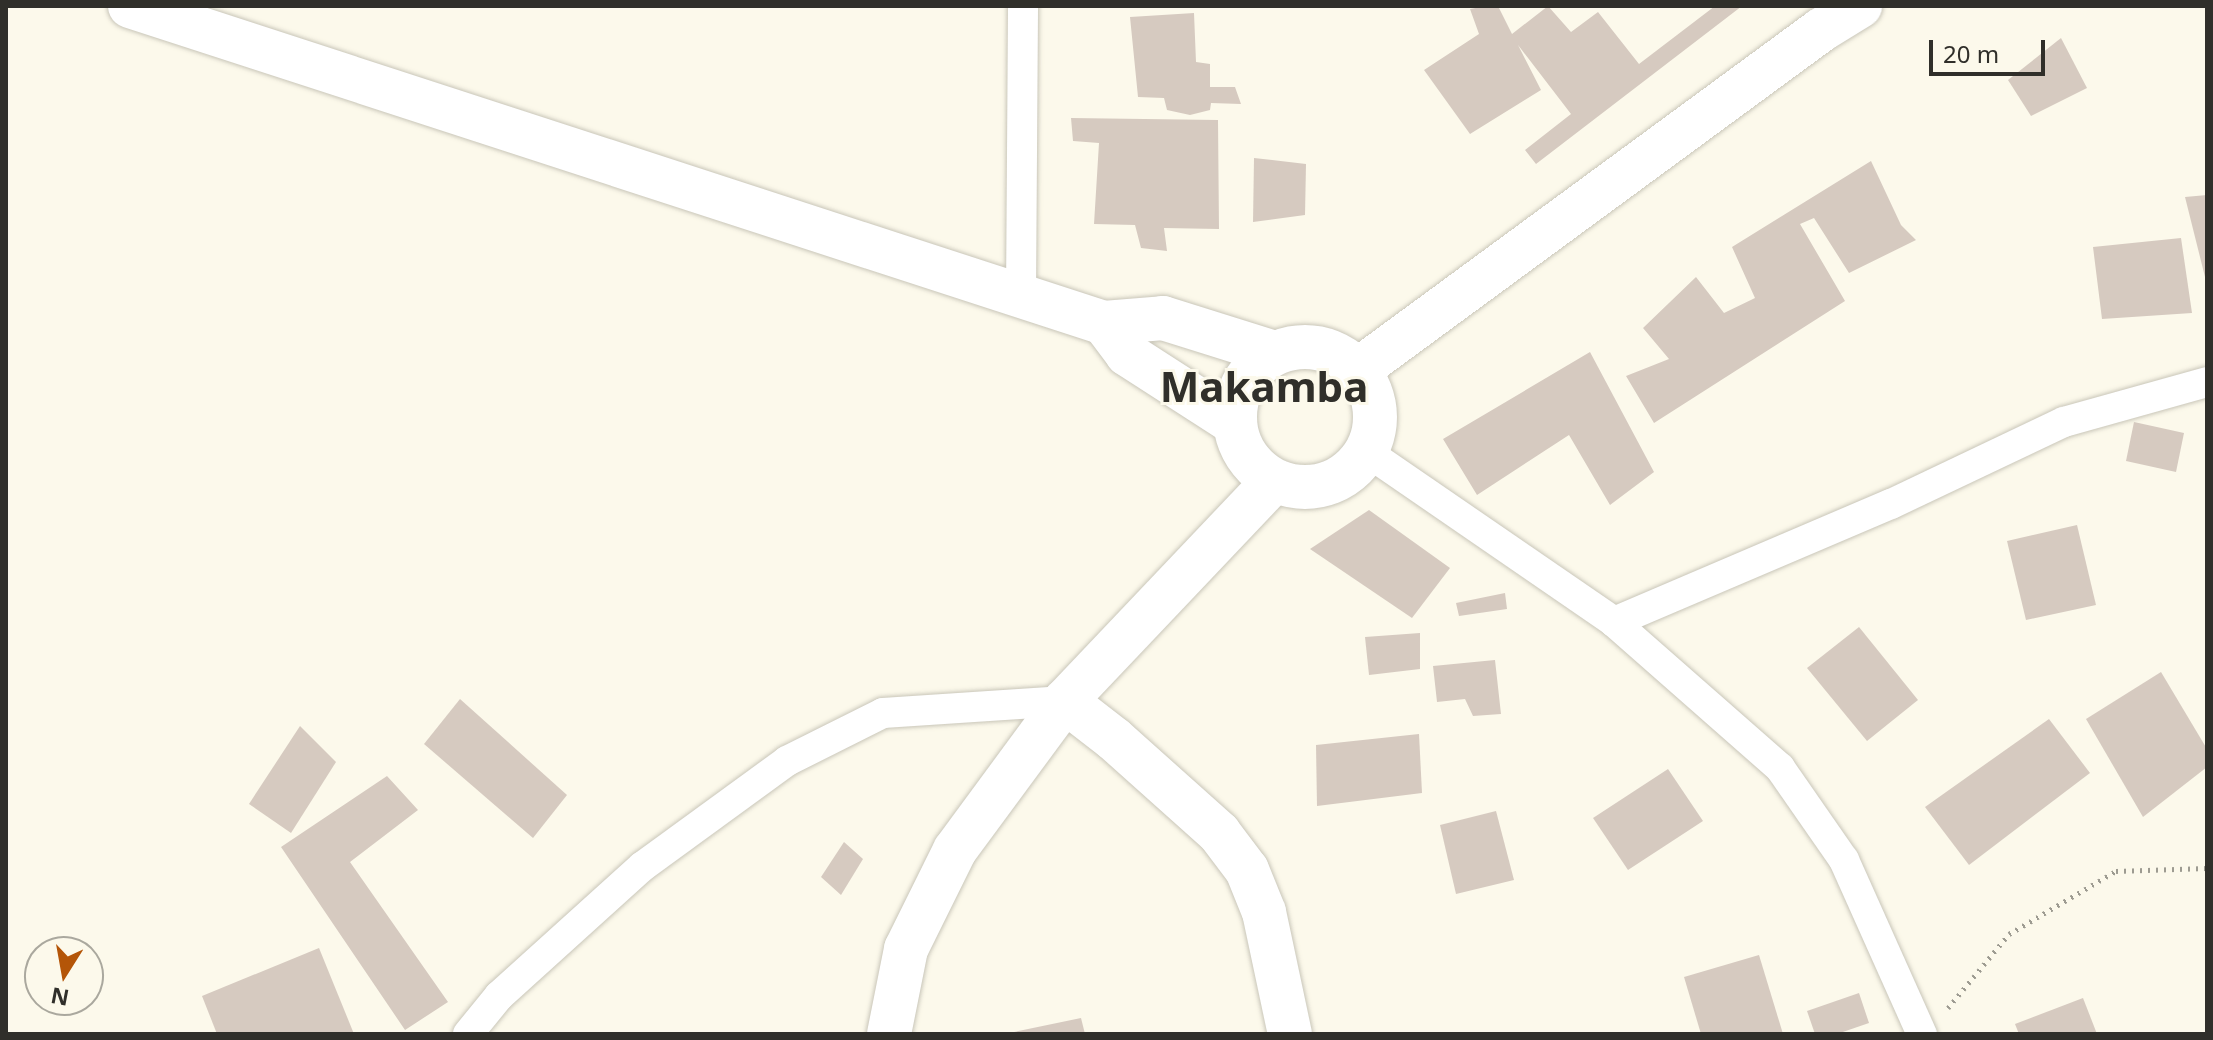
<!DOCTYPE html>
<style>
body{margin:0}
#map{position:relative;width:2213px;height:1040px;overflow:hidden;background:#fcf9eb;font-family:"Noto Sans",sans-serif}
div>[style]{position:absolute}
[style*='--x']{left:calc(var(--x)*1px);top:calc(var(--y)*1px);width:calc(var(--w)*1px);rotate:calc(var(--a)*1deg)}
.building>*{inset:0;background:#d6cac0}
.path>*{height:5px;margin-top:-2.5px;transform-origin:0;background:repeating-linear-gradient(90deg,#9d9b91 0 2px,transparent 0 8px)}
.roads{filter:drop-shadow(0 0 2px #c9c6b9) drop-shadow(0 0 2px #c9c6b9)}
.minor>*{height:30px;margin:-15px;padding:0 15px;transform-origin:15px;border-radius:15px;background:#fff}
.secondary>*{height:44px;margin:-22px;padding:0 22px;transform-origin:22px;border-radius:22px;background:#fff}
.primary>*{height:44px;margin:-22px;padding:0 22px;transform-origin:22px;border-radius:22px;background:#fff}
.primary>.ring{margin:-22px;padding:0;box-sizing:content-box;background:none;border:44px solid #fff;border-radius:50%}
span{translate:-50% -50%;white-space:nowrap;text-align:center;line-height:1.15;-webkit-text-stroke:6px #fcf9eb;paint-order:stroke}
.town-label{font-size:42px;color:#302f2a;font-weight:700}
.frame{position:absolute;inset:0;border:8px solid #302f2a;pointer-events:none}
.north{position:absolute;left:24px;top:936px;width:80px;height:80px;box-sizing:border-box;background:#fcf9eb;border:2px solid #aaa89e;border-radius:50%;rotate:191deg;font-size:22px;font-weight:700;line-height:32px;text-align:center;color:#302f2a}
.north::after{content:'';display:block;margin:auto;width:28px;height:36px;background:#b45508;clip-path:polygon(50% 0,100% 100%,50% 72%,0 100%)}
.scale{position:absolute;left:1929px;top:40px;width:116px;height:36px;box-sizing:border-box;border:4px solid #302f2a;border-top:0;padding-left:10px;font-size:24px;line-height:28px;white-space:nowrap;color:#302f2a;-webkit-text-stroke:6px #fcf9eb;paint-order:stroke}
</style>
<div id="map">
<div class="building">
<div style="clip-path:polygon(1486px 6px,1498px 6px,1512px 34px,1548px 6px,1571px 32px,1598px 12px,1639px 64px,1715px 6px,1742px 6px,1536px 164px,1525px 150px,1571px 114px,1518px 45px,1541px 90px,1470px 134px,1424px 70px,1479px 34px,1470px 9px)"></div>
<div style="clip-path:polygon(1194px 13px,1196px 62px,1210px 64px,1210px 87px,1235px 87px,1241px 104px,1211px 103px,1210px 110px,1190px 115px,1167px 110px,1164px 98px,1138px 97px,1130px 17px)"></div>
<div style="clip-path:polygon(2061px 38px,2087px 88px,2031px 116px,2008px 80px)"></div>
<div style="clip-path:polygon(1071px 118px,1218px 120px,1219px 229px,1164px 228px,1167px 251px,1141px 248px,1135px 225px,1094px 224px,1099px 143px,1073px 141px)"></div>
<div style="clip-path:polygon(1254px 158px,1306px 164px,1305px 215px,1253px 222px)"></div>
<div style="clip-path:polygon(1871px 161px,1901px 225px,1916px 240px,1849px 273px,1814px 218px,1800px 224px,1845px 301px,1654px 423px,1626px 376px,1669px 359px,1643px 328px,1696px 277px,1724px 313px,1755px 298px,1732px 247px)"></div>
<div style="clip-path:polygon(2207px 195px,2207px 281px,2206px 281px,2185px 197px)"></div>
<div style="clip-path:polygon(2181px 238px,2192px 313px,2102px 319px,2093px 247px)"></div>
<div style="clip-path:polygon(1590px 352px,1654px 472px,1610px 505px,1569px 435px,1477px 495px,1443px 439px)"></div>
<div style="clip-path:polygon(2134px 422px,2184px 433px,2176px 472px,2126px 461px)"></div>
<div style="clip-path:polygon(1369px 510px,1450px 568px,1412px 618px,1310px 549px)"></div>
<div style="clip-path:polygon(2077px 525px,2096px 605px,2026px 620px,2007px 541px)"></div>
<div style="clip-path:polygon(1505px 593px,1507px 609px,1459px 616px,1456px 603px)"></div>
<div style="clip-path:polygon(1859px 627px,1918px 700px,1867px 741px,1807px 668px)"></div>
<div style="clip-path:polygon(1420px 633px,1420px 669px,1369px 675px,1365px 637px)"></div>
<div style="clip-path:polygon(1495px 660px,1501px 714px,1473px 716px,1465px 699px,1437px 702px,1433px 666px)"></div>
<div style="clip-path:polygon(2161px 672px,2207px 749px,2207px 767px,2143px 817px,2086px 719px)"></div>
<div style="clip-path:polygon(460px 699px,567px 795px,533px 838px,424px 744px)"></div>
<div style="clip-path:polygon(2049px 719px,2090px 773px,1969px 865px,1925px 807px)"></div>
<div style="clip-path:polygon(300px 726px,336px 762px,291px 833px,249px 804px)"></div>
<div style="clip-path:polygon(1419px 734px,1422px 793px,1317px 806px,1316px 745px)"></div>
<div style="clip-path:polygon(1668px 769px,1703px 821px,1628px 870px,1593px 818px)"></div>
<div style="clip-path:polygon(387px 776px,418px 810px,350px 862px,448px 1002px,405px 1030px,281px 847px)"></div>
<div style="clip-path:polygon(1496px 811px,1514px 880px,1456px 894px,1440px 825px)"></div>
<div style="clip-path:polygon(844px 842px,863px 859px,841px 895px,821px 877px)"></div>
<div style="clip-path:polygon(319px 948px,354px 1034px,217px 1034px,202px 996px)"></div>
<div style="clip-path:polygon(1759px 955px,1783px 1034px,1701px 1034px,1684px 977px)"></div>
<div style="clip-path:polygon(1859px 993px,1869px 1023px,1837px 1034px,1815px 1034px,1807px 1011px)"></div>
<div style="clip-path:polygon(2083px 998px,2097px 1034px,2019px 1034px,2015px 1024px)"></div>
<div style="clip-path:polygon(1081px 1018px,1085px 1034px,1009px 1034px,1009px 1033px)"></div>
</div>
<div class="path">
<div style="--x:1948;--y:1008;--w:96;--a:-50.5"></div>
<div style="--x:2009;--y:934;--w:124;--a:-30.5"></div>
<div style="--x:2116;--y:871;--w:91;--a:-1.9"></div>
</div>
<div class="roads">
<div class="minor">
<div style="--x:1021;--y:296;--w:290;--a:-89.6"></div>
<div style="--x:1367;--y:452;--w:300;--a:34.5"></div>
<div style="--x:1614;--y:622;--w:221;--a:41.3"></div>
<div style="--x:1780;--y:768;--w:112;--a:55.2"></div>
<div style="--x:1844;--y:860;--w:191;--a:65.9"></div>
<div style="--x:1614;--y:622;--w:301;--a:-23.1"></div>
<div style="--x:1891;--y:504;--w:191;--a:-25.4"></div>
<div style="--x:2064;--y:422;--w:148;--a:-15.6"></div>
<div style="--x:468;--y:1034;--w:49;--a:-50.8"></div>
<div style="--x:499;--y:996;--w:194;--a:-42.1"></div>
<div style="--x:643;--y:866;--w:178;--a:-36.1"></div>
<div style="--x:787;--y:761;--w:107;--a:-26.6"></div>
<div style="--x:883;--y:713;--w:182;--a:-3.8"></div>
</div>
<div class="secondary">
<div style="--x:1065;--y:701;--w:62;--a:37.8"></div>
<div style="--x:1114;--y:739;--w:141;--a:41.8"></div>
<div style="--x:1219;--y:833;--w:46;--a:52.9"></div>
<div style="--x:1247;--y:870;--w:45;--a:68"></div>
<div style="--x:1264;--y:912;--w:125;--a:78"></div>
</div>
<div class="primary">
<div style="--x:130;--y:6;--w:1024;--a:18.03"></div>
<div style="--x:1104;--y:323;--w:59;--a:-4.8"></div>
<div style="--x:1163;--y:318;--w:117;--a:17.4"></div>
<div style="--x:1104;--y:323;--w:39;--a:53"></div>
<div style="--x:1127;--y:354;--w:127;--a:32.8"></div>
<div class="ring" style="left:1235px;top:347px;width:96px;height:96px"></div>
<div style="--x:1358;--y:370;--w:574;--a:-36.29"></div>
<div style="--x:1821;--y:30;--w:46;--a:-31.6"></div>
<div style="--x:889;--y:1034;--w:87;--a:-78.7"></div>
<div style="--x:906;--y:949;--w:110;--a:-63.7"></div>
<div style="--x:955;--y:850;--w:185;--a:-53.6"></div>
<div style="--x:1065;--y:701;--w:302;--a:-46.5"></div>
</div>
</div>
<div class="town-label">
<span style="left:1264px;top:386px">Makamba</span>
</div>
<div class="frame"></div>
<div class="north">N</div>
<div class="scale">20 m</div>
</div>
